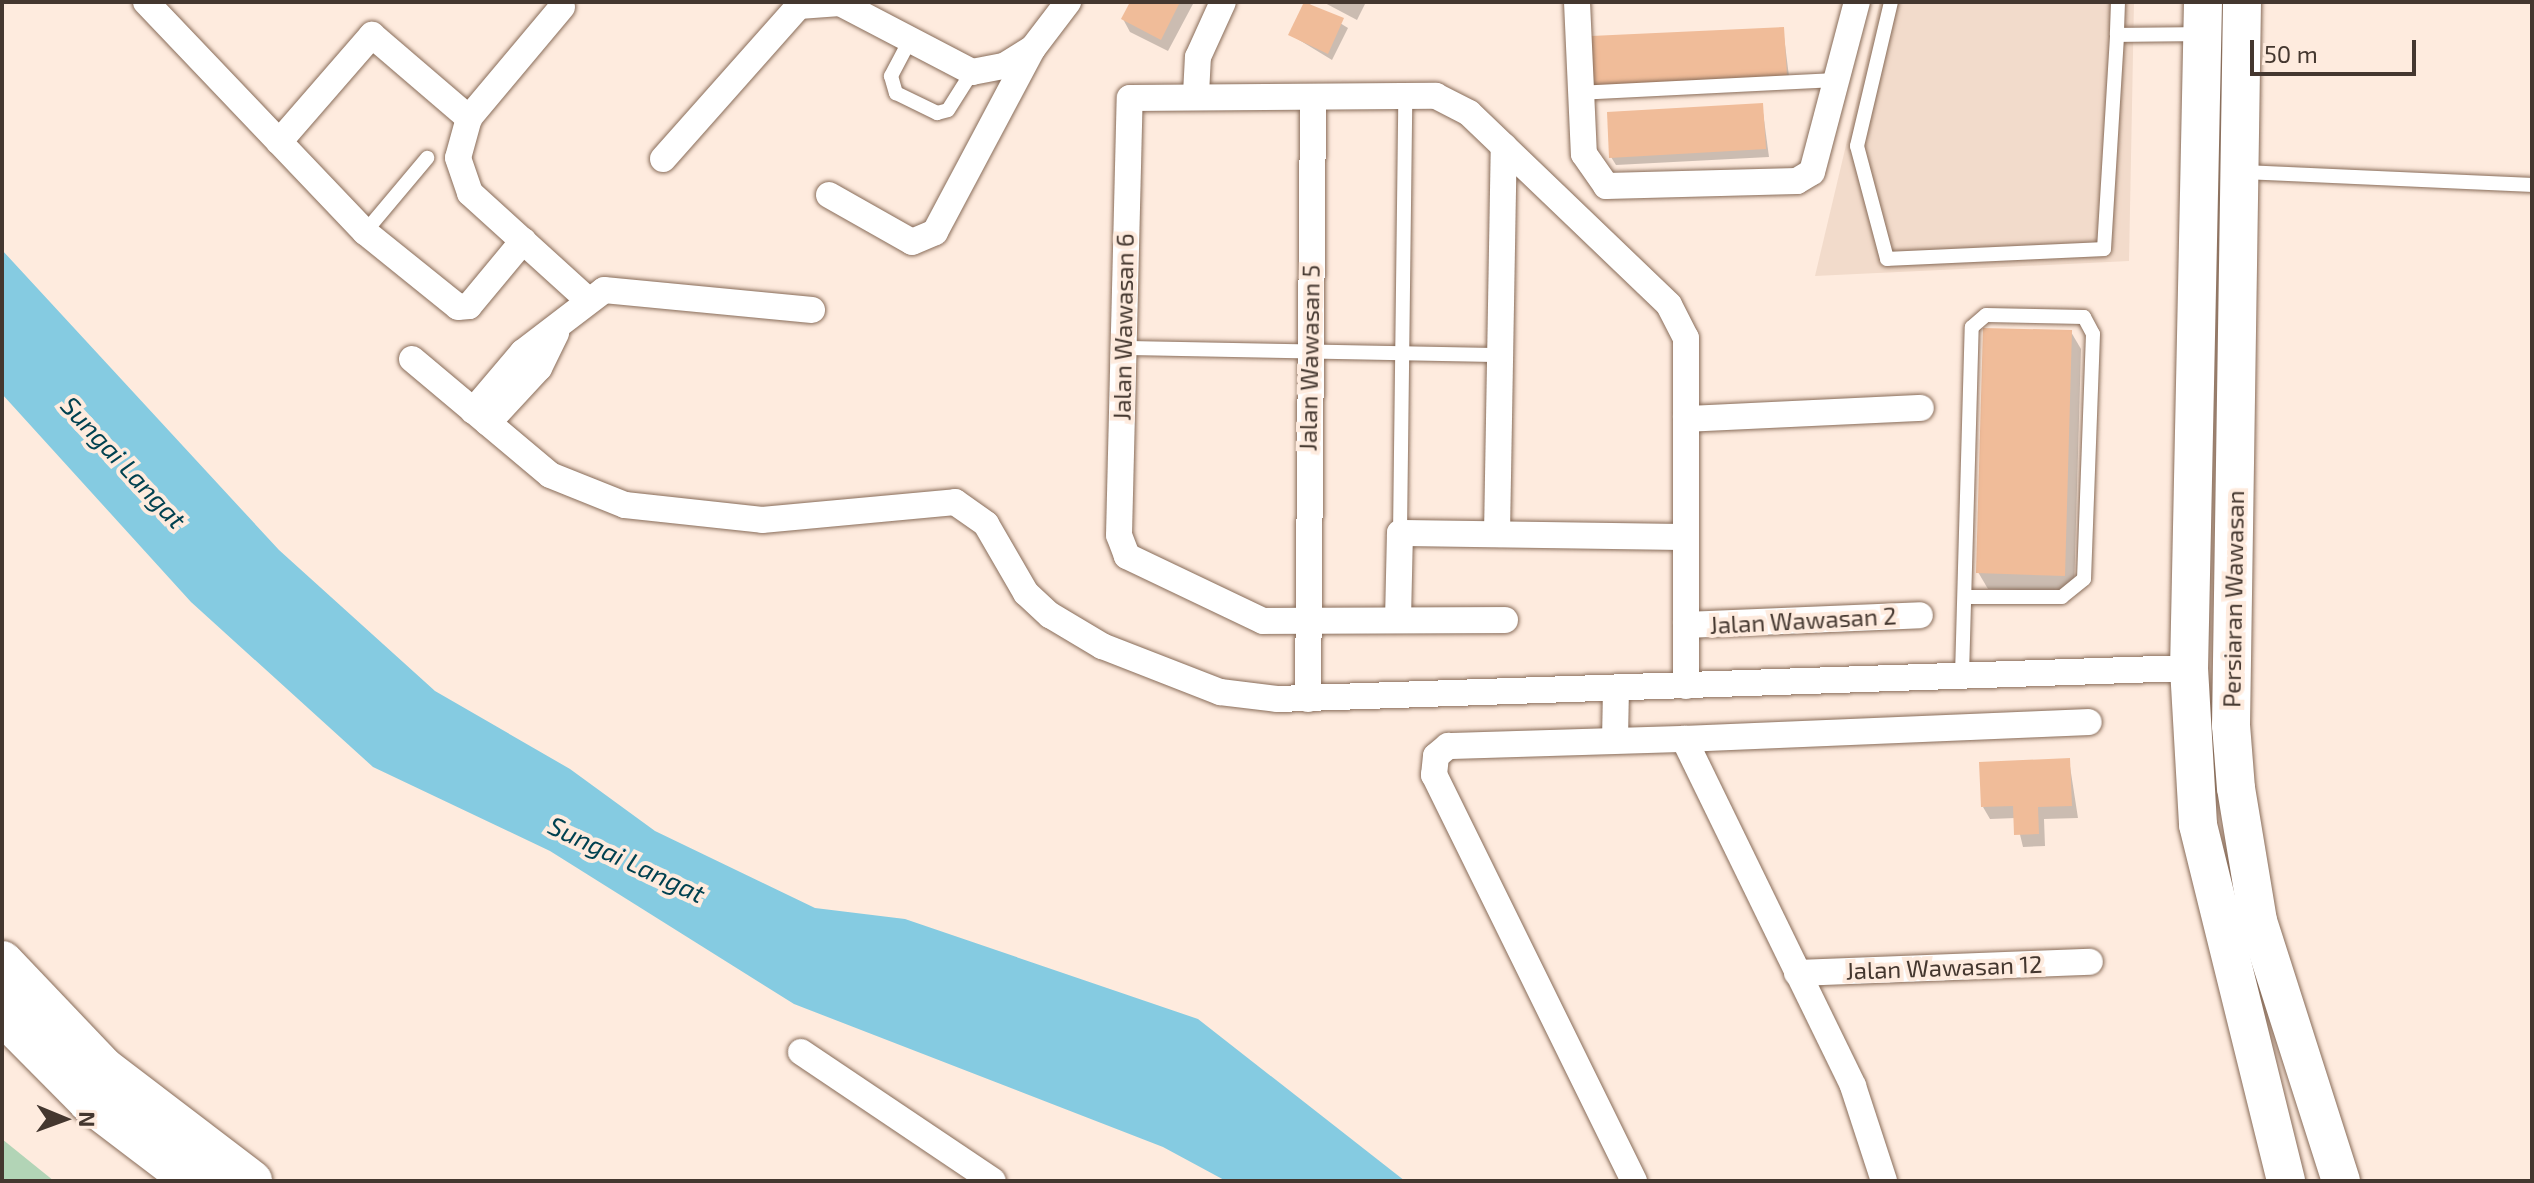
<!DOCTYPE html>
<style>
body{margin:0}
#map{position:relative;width:2534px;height:1183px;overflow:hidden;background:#feebde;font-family:"Exo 2",sans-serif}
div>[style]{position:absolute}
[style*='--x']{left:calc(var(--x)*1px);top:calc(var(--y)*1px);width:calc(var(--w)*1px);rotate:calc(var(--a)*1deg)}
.built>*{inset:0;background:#f2dbcb}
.green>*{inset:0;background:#b2d4b6}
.water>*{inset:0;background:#85cbe1}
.shadow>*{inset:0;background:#0003}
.building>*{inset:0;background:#f0bc99}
.roads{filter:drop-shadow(0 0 2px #886c59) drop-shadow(0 0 2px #886c59)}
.lane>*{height:14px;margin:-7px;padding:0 7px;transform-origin:7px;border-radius:7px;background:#fff}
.street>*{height:26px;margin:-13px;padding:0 13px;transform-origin:13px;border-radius:13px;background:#fff}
.secondary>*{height:38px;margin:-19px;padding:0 19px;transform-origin:19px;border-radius:19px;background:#fff}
.primary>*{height:42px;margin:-21px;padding:0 21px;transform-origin:21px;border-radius:21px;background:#fff}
span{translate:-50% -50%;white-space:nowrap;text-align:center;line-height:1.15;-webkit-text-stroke:8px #feebde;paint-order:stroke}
.street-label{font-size:24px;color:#44372f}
.water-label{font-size:26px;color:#004150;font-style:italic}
.frame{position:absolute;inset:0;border:4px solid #44372f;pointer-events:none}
.north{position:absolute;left:24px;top:1079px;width:80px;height:80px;-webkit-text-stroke:6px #feebde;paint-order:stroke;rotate:91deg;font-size:22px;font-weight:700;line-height:32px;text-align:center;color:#44372f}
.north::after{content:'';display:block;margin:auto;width:28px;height:36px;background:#44372f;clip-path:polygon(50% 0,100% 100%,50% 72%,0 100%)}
.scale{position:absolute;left:2250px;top:40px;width:166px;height:36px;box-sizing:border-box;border:4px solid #44372f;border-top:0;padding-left:10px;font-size:24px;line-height:28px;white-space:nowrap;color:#44372f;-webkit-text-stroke:6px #feebde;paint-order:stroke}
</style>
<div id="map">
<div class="built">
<div style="clip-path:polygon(1880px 2px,2134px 2px,2129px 261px,1815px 276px)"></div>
</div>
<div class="green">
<div style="clip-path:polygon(2px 1139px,54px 1181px,2px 1181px)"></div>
</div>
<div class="water">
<div style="clip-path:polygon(2px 250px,279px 550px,435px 691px,570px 769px,655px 831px,815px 908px,905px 919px,1198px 1019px,1405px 1181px,1226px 1181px,1163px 1147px,794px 1004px,550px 851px,373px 767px,191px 602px,2px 394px)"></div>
</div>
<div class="shadow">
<div style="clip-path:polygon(1132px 2px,1194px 2px,1168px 51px,1130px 32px,1123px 19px)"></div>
<div style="clip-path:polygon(1306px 2px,1348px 28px,1332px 60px,1291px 35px)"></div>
<div style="clip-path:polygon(1323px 2px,1366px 2px,1357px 20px)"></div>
<div style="clip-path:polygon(1783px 29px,1790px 84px,1600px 93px)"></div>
<div style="clip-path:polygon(1762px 105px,1769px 157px,1616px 165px,1611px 157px)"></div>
<div style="clip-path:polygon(2071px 332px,2081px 349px,2074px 592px,1988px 589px,1978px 572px)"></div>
<div style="clip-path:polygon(2069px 760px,2078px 818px,2044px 819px,2045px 846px,2023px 847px,2016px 818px,1990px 819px,1983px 807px)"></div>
</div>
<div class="building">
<div style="clip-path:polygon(1130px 2px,1180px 2px,1161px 40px,1121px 19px)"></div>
<div style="clip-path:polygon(1304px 2px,1344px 18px,1328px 54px,1288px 35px)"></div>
<div style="clip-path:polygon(1784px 27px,1787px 76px,1593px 86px,1591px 36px)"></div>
<div style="clip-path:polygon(1763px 103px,1766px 149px,1609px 158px,1607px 112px)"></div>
<div style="clip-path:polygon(1983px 328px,2072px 330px,2065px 576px,1976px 573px)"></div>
<div style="clip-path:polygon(2070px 758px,2072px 806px,2038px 807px,2039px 834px,2014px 835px,2013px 806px,1981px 807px,1979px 762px)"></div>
</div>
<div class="roads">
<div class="lane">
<div style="--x:1891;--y:2;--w:148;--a:103.3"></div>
<div style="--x:1857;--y:146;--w:117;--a:75.1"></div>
<div style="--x:1887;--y:259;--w:217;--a:-2.6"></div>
<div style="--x:2104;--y:249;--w:214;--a:-86.5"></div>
<div style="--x:2118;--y:2;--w:33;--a:92"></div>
<div style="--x:2117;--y:35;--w:85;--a:-0.7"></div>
<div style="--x:910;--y:40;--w:41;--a:117.8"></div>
<div style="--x:891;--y:76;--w:18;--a:74"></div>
<div style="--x:896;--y:93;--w:46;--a:26"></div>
<div style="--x:937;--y:113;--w:11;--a:-15"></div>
<div style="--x:948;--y:110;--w:45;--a:-57.7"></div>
<div style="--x:1579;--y:93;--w:260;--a:-2.9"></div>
<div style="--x:2245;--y:172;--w:287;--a:2.6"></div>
<div style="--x:365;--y:232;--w:97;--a:-50"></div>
<div style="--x:1123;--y:348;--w:377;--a:1.1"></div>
<div style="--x:1400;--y:533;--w:436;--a:-89.3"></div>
<div style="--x:1962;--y:675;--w:348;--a:-88.4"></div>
<div style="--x:1972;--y:327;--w:18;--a:-41"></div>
<div style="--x:1986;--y:315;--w:98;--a:1.2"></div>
<div style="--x:2084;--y:317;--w:19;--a:62"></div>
<div style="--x:2093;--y:334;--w:245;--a:92.1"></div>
<div style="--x:2084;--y:579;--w:28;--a:141"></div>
<div style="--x:2062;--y:597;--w:97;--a:180"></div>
</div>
<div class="street">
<div style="--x:146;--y:2;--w:318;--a:46.4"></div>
<div style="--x:365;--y:232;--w:119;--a:38.9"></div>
<div style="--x:458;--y:307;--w:11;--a:-5"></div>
<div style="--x:469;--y:306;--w:85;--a:-50.3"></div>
<div style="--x:1577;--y:2;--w:152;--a:87.4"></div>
<div style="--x:1584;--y:154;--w:39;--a:55"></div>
<div style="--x:1606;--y:186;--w:191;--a:-1.5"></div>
<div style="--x:1797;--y:181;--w:17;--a:-31"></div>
<div style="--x:1812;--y:172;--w:176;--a:-75.2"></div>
<div style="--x:562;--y:7;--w:145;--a:130"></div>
<div style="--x:469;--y:118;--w:41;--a:105.4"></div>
<div style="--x:458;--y:158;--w:37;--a:71"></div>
<div style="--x:470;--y:193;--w:159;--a:42.2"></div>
<div style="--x:1196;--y:94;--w:37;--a:-87"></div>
<div style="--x:1198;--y:57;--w:60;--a:-65.6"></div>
<div style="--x:279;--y:142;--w:142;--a:-49"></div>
<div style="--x:372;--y:35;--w:128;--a:40.6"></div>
<div style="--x:663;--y:159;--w:205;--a:-48.4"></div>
<div style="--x:799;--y:6;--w:41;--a:-4.2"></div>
<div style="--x:840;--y:3;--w:149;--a:27.6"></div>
<div style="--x:972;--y:72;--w:33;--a:-11"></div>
<div style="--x:1004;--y:66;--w:34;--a:-32"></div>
<div style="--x:1033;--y:48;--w:58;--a:-52.7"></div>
<div style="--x:829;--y:195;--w:95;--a:29.5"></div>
<div style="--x:912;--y:242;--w:25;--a:-23"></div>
<div style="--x:935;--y:232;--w:208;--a:-62"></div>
<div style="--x:412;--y:359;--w:180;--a:40"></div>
<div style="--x:550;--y:475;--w:81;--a:21.8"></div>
<div style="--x:625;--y:505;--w:138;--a:6.2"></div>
<div style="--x:762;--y:520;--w:194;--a:-5.3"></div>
<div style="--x:955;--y:502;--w:38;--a:35"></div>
<div style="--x:986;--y:524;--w:80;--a:59.9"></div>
<div style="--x:1026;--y:593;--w:33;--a:43"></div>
<div style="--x:1050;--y:615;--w:61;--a:30.8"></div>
<div style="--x:1102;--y:646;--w:127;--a:21.3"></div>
<div style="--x:1220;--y:692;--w:57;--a:7"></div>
<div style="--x:1277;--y:699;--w:913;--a:-1.95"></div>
<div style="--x:473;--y:411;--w:77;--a:-49.7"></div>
<div style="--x:523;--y:352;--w:102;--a:-37.4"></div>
<div style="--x:604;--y:290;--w:209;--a:5.5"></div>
<div style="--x:1686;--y:419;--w:235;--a:-2.7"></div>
<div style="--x:488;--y:423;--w:75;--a:-47.2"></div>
<div style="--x:539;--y:368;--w:39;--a:-64"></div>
<div style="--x:1497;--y:534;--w:388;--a:-89"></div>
<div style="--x:1398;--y:620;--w:87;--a:-88.7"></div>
<div style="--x:1400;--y:533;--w:286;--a:0.8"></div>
<div style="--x:1505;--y:620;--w:242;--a:179.8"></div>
<div style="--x:1263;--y:621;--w:151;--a:-154.5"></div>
<div style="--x:1127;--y:556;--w:22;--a:-111"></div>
<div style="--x:1119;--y:535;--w:437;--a:-88.6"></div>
<div style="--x:1130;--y:98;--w:306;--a:-0.4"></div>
<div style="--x:1436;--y:96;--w:37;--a:27"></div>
<div style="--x:1469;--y:113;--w:277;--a:43.8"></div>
<div style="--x:1669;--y:305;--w:37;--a:63"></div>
<div style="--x:1686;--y:338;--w:348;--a:90"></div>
<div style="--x:1686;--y:625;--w:234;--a:-2.4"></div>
<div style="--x:1308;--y:699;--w:602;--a:-89.52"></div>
<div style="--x:1684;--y:739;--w:405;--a:-2.4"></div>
<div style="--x:1615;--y:740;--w:52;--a:-88.9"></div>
<div style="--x:1797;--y:973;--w:293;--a:-2.2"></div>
<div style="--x:801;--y:1052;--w:231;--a:33.9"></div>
<div style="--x:1634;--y:1181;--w:453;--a:-116.2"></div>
<div style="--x:1434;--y:775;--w:19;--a:-84"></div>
<div style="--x:1436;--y:756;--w:16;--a:-40"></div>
<div style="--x:1448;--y:746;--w:236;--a:-1.7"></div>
<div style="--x:1684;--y:739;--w:386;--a:64"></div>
<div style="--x:1853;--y:1086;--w:100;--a:71.9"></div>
</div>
<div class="secondary">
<div style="--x:2203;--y:2;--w:666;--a:91.2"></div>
<div style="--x:2189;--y:668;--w:157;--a:86.7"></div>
<div style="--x:2198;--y:825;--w:367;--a:76.1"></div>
<div style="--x:2242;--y:2;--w:723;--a:90.87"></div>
<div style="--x:2231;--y:725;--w:63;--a:85.5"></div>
<div style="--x:2236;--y:788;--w:135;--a:80.6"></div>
<div style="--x:2258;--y:921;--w:273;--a:72.3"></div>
</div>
<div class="primary">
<div style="--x:2;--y:962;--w:148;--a:46.4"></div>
<div style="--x:104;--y:1069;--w:185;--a:37.3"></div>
<div style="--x:2;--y:1013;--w:124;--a:45.3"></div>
<div style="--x:89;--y:1101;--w:132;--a:37.3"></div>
</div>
</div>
<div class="street-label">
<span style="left:1123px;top:327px;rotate:-89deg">Jalan Wawasan 6</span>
<span style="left:1309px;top:358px;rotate:-89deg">Jalan Wawasan 5</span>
<span style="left:2233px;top:599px;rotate:-89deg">Persiaran Wawasan</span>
<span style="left:1803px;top:620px;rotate:-3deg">Jalan Wawasan 2</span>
<span style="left:1944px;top:967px;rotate:-2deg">Jalan Wawasan 12</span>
</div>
<div class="water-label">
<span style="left:124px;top:462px;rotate:47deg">Sungai Langat</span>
<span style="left:627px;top:859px;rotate:25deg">Sungai Langat</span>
</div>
<div class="frame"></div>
<div class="north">N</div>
<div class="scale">50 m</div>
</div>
